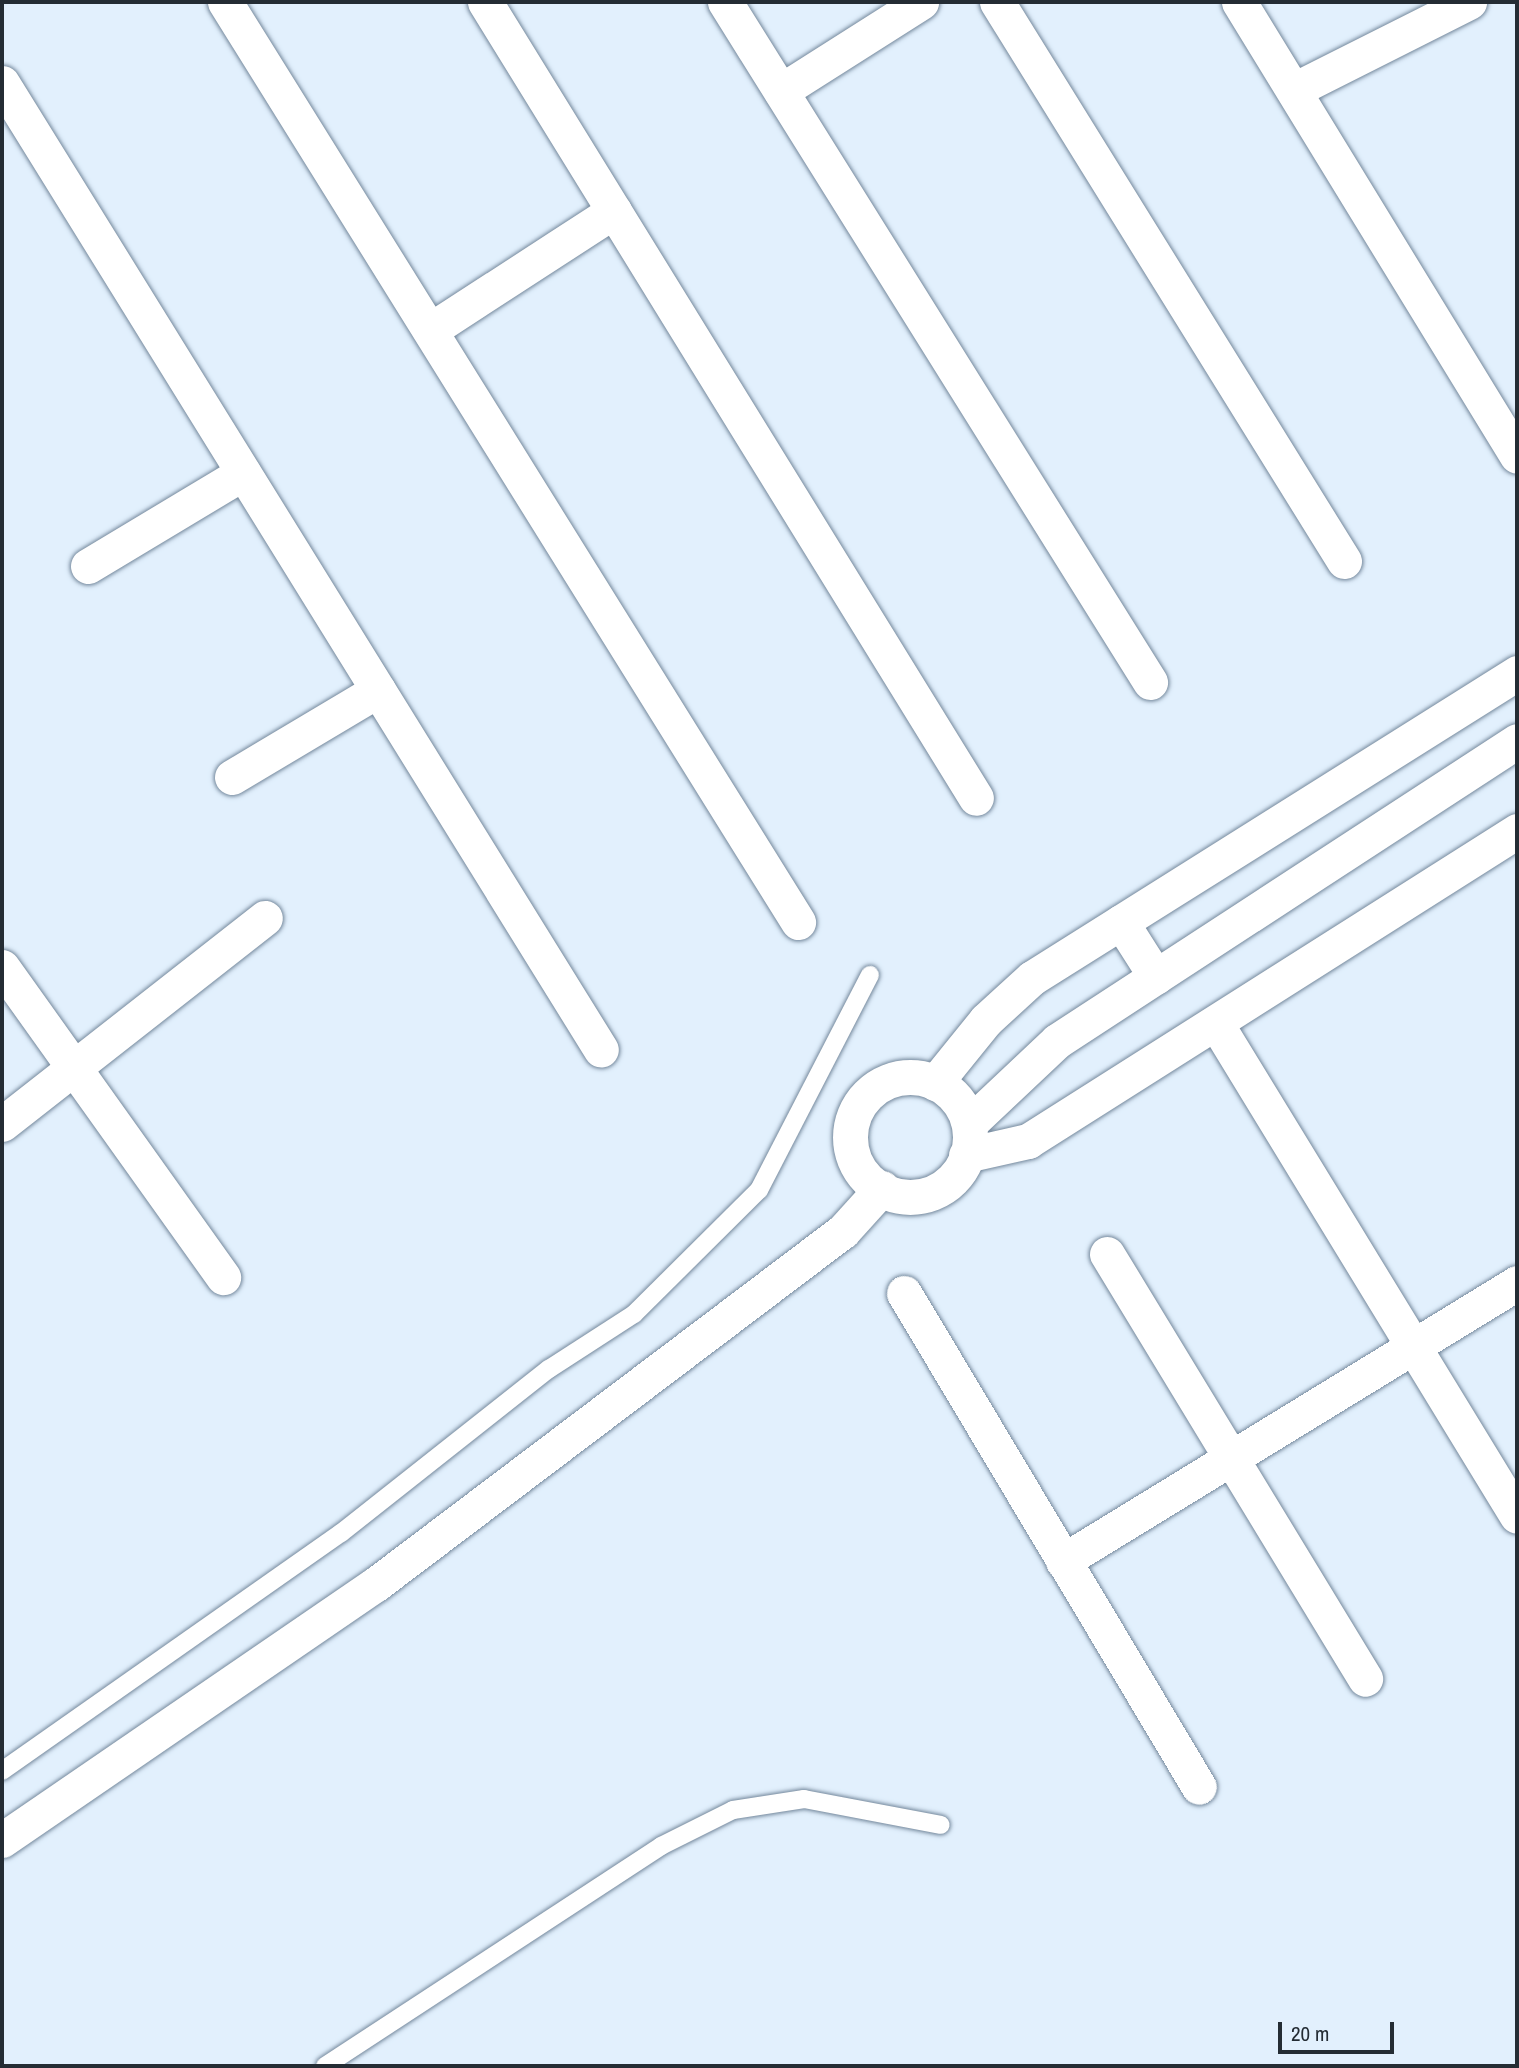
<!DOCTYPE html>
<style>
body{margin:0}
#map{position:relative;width:1519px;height:2068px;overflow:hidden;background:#e2f0fd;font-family:"Archivo Narrow",sans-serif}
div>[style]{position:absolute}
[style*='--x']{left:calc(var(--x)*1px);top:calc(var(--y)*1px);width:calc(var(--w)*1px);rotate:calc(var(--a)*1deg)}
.roads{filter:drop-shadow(0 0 2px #74889c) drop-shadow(0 0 2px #74889c)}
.service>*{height:18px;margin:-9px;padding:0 9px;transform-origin:9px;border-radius:9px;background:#fff}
.minor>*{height:35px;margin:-17.5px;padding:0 17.5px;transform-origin:17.5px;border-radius:17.5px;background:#fff}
.minor>.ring{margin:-17.5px;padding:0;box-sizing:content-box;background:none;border:35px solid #fff;border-radius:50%}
span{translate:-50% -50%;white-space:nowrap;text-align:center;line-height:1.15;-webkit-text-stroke:5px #e2f0fd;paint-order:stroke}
.frame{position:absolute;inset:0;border:4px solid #242c34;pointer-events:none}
.scale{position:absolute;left:1278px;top:2022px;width:116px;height:32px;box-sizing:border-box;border:4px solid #242c34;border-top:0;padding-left:9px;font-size:21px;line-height:24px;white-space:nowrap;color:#242c34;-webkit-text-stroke:5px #e2f0fd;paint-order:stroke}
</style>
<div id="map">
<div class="roads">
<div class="service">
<div style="--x:2;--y:1771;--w:414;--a:-35.1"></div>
<div style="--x:341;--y:1533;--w:265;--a:-38.3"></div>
<div style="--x:549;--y:1369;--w:101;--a:-32.9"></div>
<div style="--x:634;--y:1314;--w:176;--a:-44.8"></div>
<div style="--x:759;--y:1190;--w:242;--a:-62.7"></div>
<div style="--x:325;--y:2066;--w:402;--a:-33.2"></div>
<div style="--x:661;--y:1846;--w:80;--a:-26.6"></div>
<div style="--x:733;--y:1810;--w:72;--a:-8.8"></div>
<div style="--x:804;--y:1799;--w:139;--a:10.7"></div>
</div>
<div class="minor">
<div style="--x:225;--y:2;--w:1084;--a:58.08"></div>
<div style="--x:485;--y:2;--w:935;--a:58.33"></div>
<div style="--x:725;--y:2;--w:802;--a:57.99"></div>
<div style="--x:997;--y:2;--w:658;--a:58.17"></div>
<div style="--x:1239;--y:2;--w:532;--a:58.52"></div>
<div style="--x:2;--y:83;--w:1137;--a:58.22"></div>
<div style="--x:1294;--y:90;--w:196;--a:-26.7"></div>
<div style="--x:781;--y:91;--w:166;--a:-32.4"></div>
<div style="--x:432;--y:329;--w:217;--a:-33"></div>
<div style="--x:88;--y:566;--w:181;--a:-31"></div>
<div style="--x:232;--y:777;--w:170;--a:-30.8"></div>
<div style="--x:1121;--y:922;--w:65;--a:57.5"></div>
<div style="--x:2;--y:967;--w:381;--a:54.5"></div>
<div style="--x:1217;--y:1025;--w:575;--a:58.58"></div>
<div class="ring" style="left:850px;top:1077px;width:85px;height:85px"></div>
<div style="--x:935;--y:1083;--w:81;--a:-51"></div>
<div style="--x:986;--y:1020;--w:62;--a:-42.4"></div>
<div style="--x:1032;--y:978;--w:573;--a:-32.16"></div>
<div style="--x:2;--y:1124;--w:334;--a:-38.1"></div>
<div style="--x:969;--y:1124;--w:121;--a:-43.3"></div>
<div style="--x:1057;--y:1041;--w:549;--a:-33.11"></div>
<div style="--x:966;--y:1155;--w:64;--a:-12.7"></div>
<div style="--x:1028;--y:1141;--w:579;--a:-32.37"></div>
<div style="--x:1107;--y:1254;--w:497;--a:58.7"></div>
<div style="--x:904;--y:1293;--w:575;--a:59.16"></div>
<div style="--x:1063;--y:1561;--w:532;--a:-31.48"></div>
<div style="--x:2;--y:1840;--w:453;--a:-34.4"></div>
<div style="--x:376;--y:1584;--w:585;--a:-37.09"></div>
<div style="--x:843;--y:1231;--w:58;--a:-47.8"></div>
</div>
</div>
<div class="frame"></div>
<div class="scale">20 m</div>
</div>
